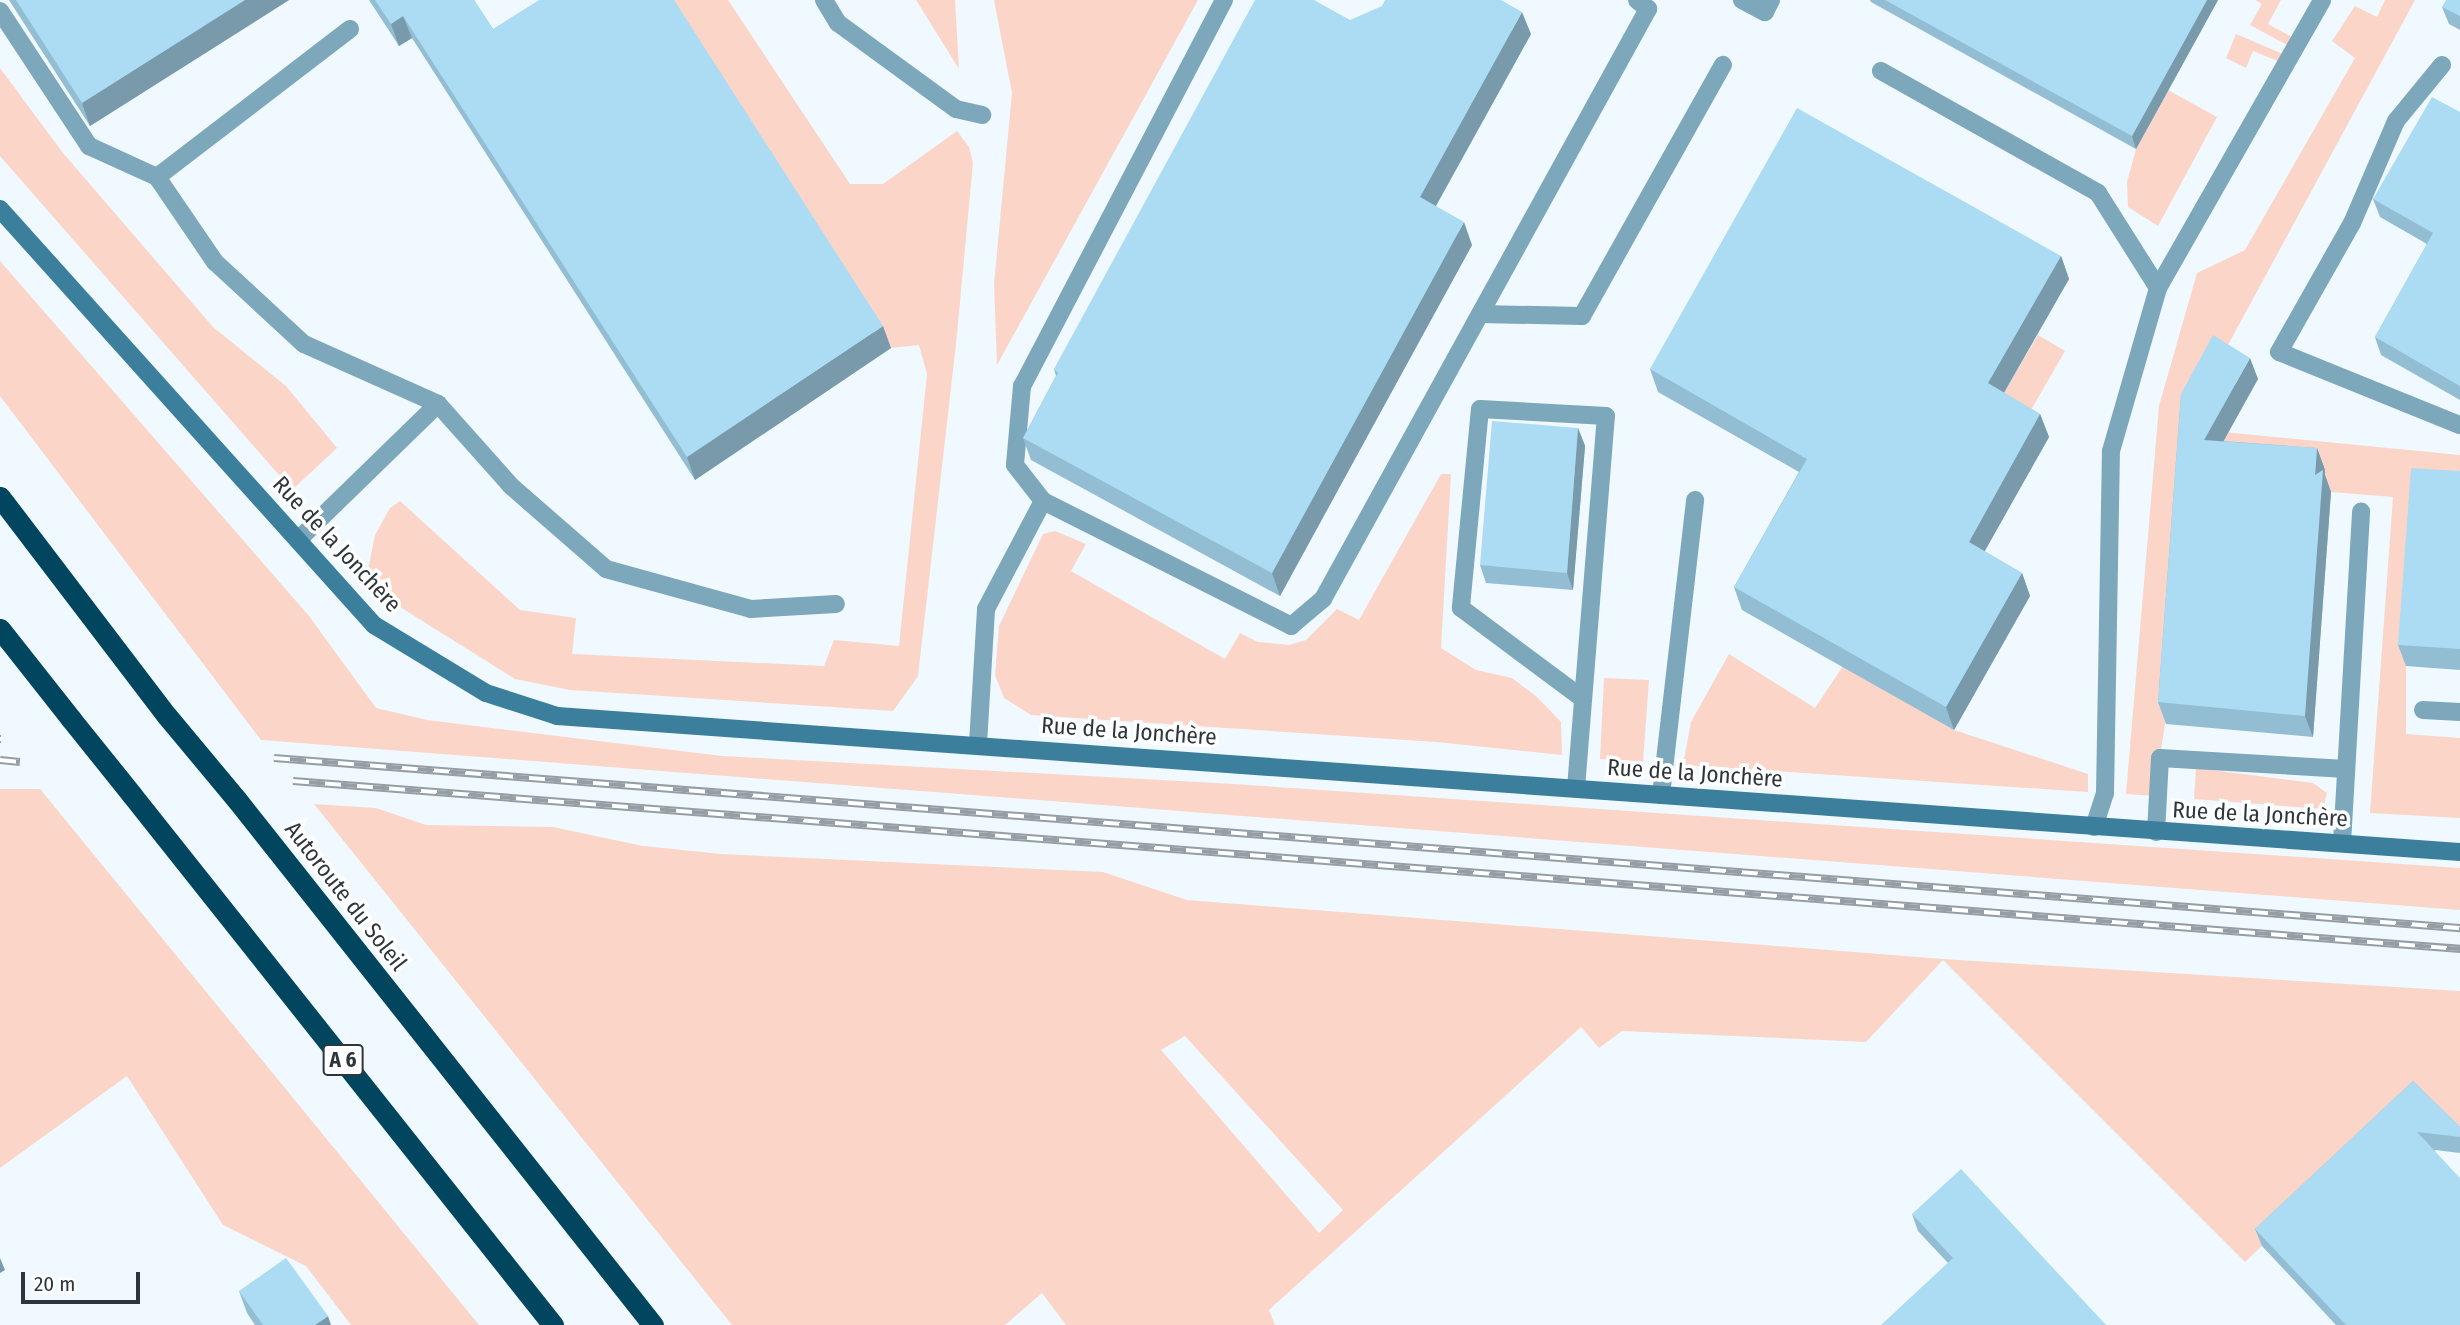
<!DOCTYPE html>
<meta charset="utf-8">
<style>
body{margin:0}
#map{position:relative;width:2460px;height:1325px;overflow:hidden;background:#eff9ff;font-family:"Fira Sans Condensed",sans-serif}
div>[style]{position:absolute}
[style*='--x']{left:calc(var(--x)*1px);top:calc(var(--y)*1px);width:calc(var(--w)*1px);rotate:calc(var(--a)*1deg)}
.green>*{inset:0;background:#fcd5c9}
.lane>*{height:18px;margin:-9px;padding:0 9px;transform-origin:9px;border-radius:9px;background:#7da7bb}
.secondary>*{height:18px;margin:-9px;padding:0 9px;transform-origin:9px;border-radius:9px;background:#3b7f9c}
.highway>*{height:21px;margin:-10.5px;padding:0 10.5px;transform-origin:10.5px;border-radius:10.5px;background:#01465e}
.rail>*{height:8px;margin-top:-4px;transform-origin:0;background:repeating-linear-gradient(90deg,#fff 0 16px,#949ea3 0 32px);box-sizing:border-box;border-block:2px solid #949ea3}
.highway-bridge>*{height:21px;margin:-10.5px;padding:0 10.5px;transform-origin:10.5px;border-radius:10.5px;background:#01465e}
.wall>*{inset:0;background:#93bdd2}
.shaded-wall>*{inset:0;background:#789aab}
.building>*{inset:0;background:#abdcf4}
span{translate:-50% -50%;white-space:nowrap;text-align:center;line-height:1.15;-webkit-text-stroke:7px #fff;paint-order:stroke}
.shield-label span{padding:2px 5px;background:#fff;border:2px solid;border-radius:5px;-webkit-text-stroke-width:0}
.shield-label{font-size:21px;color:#2c363b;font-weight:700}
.street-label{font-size:23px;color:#2c363b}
.scale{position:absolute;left:21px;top:1272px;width:119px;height:32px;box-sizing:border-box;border:4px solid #2c363b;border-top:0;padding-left:9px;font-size:21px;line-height:24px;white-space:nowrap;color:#2c363b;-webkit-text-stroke:5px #fff;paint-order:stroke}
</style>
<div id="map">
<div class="green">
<div style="clip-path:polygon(668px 0,728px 0,850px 184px,883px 184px,957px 131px,969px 147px,973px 163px,956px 344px,918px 676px,893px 711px,570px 690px,515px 679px,400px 607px,367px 575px,375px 535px,390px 508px,400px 501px,520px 610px,576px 618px,572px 654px,824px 666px,834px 640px,899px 646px,927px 374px,919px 345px,891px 348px)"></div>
<div style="clip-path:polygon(916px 0,955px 0,959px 69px)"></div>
<div style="clip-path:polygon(994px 0,1198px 0,997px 365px,994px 284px,1012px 93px)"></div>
<div style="clip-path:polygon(2255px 0,2281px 0,2268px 24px,2292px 37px,2287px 45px,2250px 25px,2262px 4px)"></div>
<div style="clip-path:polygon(2385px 0,2415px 0,2183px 428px,2460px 455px,2460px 492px,2406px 666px,2406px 734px,2460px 738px,2460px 818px,2370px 813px,2393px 497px,2331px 492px,2323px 497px,2325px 471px,2165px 724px,2154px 796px,2126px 794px,2159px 406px,2197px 273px,2245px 250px,2355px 58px,2332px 41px,2355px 6px,2377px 17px)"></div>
<div style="clip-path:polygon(2236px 34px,2283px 54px,2280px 62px,2253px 51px,2246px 68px,2226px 58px)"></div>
<div style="clip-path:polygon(0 68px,63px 153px,213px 327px,286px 386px,337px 448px,292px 490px,0 156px)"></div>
<div style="clip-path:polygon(2168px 90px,2217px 117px,2158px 226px,2128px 207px,2127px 182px,2136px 149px)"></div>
<div style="clip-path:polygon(0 261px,309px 616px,376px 708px,427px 720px,722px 756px,1234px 784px,2460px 868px,2460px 910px,261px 740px,0 396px)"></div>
<div style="clip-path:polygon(2038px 335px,2065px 351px,2024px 422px,1996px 406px)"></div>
<div style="clip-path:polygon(1441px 474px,1451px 474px,1441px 648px,1476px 670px,1512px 678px,1537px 697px,1561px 722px,1562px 755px,1436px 742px,1031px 715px,1004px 698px,995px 675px,999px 626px,1043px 534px,1055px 531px,1086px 544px,1071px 571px,1225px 659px,1240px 633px,1258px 642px,1289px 645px,1306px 640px,1337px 609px,1359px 620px)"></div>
<div style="clip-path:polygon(1729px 654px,1815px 708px,1843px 666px,1954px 730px,2088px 774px,2088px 792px,1683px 765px,1691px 722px)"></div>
<div style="clip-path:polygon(1604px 678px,1649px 680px,1643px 762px,1600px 759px)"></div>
<div style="clip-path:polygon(2196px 768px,2313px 783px,2327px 793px,2323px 809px,2194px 799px)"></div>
<div style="clip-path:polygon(0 789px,40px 789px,479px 1325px,351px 1325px,306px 1266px,223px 1225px,127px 1076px,0 1168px)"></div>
<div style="clip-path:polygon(evenodd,314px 804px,376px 808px,426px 825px,553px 827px,643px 846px,721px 854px,1103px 872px,1187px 900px,1943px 959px,2460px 991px,2460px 1138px,2396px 1120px,2245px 1262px,1943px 960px,1866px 1042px,1622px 1031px,1599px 1048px,1581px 1027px,1269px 1310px,1275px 1325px,1066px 1325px,1042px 1293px,1005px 1325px,732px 1325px,314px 804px,1185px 1036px,1343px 1210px,1319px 1233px,1161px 1050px,1185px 1036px)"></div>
</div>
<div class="lane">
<div style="--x:824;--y:0;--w:27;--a:59"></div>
<div style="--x:838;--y:23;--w:146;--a:36.1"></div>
<div style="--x:956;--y:109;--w:27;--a:13"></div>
<div style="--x:1224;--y:0;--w:436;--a:117.6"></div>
<div style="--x:1022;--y:386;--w:79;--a:95.1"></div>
<div style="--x:1015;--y:465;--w:46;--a:52.1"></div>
<div style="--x:1043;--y:501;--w:278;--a:26.7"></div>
<div style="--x:1291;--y:626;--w:42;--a:-40.2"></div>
<div style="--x:1323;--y:599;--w:674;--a:-61.15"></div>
<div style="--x:1648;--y:9;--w:14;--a:-141"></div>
<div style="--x:1742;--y:0;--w:26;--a:28"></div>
<div style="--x:1765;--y:12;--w:13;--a:-63"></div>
<div style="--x:0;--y:11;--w:162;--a:56.6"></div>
<div style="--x:89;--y:146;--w:75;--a:24.5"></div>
<div style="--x:350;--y:29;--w:243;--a:142.5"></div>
<div style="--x:157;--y:177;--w:103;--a:55.7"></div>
<div style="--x:215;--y:262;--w:121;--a:42.7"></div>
<div style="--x:304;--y:344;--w:147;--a:24.1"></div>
<div style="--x:2442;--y:65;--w:72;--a:129.4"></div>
<div style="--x:2396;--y:121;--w:111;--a:113.3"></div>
<div style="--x:2352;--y:223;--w:148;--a:119.5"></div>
<div style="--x:2279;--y:352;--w:195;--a:22"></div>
<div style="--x:1881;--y:71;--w:249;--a:29.3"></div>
<div style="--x:2098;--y:193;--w:112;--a:57.7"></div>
<div style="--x:1480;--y:314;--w:102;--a:1.1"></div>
<div style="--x:1582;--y:316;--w:288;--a:-60.7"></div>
<div style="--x:298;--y:540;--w:195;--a:-44.2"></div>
<div style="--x:438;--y:404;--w:110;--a:48.3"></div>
<div style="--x:511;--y:486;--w:126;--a:41.1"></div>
<div style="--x:606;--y:569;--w:150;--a:15.4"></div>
<div style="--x:751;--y:609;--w:85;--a:-3.4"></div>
<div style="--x:2423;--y:710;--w:37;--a:3"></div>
<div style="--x:978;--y:744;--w:135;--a:-86.6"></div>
<div style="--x:986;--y:609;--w:122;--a:-62.2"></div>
<div style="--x:1576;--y:788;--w:373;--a:-85.4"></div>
<div style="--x:1606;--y:416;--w:126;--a:-176.8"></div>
<div style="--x:1480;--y:409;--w:200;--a:95.5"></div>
<div style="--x:1461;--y:608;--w:152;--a:36.7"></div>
<div style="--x:1661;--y:795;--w:297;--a:-83.4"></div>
<div style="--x:2094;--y:827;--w:36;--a:-72"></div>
<div style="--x:2105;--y:793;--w:342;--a:-89"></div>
<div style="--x:2111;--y:451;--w:170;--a:-73.9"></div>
<div style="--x:2158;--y:288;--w:331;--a:-60.3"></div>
<div style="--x:2156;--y:832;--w:74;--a:-86.9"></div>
<div style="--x:2160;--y:758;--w:186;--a:3.4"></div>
<div style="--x:2342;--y:843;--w:332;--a:-86.7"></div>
</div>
<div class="secondary">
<div style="--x:0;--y:209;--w:559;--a:48.04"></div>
<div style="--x:374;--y:625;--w:131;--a:31.3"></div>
<div style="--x:486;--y:693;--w:75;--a:17.9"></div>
<div style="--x:557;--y:716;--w:1908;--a:4.09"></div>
</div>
<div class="highway">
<div style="--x:0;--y:497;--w:275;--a:52.7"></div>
<div style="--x:0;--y:629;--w:115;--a:51.7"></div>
<div style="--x:132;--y:795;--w:677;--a:51.54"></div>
<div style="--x:237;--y:800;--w:670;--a:51.61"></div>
</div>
<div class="rail">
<div style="--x:0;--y:739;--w:1;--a:0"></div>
<div style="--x:274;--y:758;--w:2193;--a:4.45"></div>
<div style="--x:0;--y:760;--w:20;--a:6"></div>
<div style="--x:293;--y:781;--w:2174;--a:4.43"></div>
</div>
<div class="highway-bridge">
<div style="--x:167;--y:716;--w:109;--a:50.2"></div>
<div style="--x:71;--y:719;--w:97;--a:51.2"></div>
</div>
<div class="wall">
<div style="clip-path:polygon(9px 0,289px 0,90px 126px)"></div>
<div style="clip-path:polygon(369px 0,474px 0,493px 29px,891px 348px,695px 480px,412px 38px,399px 46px)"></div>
<div style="clip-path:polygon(1870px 0,2218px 0,2136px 149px,1871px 2px)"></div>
<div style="clip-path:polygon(2460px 0,2460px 30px,2449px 24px,2442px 7px)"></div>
<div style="clip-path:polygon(1350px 20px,1531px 34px,1436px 206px,1472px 245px,1280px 596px,1031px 460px,1023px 438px,1056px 376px,1054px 369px)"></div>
<div style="clip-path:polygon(2460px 112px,2460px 400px,2381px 355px,2375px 337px,2427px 244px,2380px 217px,2373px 199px)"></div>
<div style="clip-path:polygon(2061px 256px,2069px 279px,2004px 393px,2040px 414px,2049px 437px,1984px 551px,2022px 573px,2030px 596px,1954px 730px,1742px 610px,1734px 587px,1799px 472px,1658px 392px,1650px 369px)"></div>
<div style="clip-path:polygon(2258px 379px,2223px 441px,2317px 448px,2325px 470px,2325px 475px,2331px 492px,2313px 737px,2166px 724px,2158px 702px,2181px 394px)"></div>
<div style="clip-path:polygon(1578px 428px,1585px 446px,1573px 590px,1486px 583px,1480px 565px)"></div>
<div style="clip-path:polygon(2460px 471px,2460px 670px,2406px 666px,2398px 645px)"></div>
<div style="clip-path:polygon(2413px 1081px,2460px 1127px,2460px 1153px,2435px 1150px,2460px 1325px,2336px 1325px,2262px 1246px,2255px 1229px)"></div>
<div style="clip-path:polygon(1912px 1214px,2106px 1325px,1948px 1263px,1918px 1231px)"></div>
<div style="clip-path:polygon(239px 1291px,331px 1325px,255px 1325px,247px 1313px)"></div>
</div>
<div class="shaded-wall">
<div style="clip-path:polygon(245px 0,289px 0,90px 126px,82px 103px)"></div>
<div style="clip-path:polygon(2207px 0,2218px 0,2136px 149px,2132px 136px)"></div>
<div style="clip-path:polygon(1522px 12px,1531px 34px,1428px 220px,1420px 197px)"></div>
<div style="clip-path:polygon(403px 16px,412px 38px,399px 46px,391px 24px)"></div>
<div style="clip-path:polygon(1464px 222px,1472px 245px,1280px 596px,1272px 573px)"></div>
<div style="clip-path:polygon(2061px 256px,2069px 279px,1996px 406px,1988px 383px)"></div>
<div style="clip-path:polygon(883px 326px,891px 348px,695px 480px,687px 457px)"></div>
<div style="clip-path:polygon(2250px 358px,2258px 379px,2212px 462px,2204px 440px)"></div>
<div style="clip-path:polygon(2040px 414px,2049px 437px,1977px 565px,1969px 542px)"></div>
<div style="clip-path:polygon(1578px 428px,1585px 446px,1573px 590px,1567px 573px)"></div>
<div style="clip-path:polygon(2317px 448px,2325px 470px,2325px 475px,2331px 492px,2313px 737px,2305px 716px,2315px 475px)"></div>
<div style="clip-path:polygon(2022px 573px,2030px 596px,1954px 730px,1946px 707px)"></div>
<div style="clip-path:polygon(0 1258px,5px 1270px,0 1273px)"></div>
<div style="clip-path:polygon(328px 1316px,331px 1325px,315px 1325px)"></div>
</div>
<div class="building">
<div style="clip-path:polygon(16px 0,245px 0,82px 103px)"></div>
<div style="clip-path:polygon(375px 0,474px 0,493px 29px,539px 0,674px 0,883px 326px,687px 457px,403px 16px,391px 24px)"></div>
<div style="clip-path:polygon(1255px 0,1314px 0,1350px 20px,1382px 6px,1385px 0,1501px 0,1522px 12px,1420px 197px,1464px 222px,1272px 573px,1023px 438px,1058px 373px,1054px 369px)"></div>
<div style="clip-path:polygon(1885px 0,2207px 0,2132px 136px)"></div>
<div style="clip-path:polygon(2446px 0,2460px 0,2460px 16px,2442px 7px)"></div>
<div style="clip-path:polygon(2432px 97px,2460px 112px,2460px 386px,2375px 337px,2433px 233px,2373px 199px)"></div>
<div style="clip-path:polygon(1797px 108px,2061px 256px,1988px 383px,2040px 414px,1969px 542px,2022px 573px,1946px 707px,1734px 587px,1807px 459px,1650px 369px)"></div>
<div style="clip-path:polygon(2213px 335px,2250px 358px,2204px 440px,2317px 448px,2315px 475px,2323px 470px,2305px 716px,2158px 702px,2181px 394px)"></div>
<div style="clip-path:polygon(1492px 421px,1578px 428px,1567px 573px,1480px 565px)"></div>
<div style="clip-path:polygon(2411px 468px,2460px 471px,2460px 649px,2398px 645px)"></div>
<div style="clip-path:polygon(2413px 1081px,2460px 1127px,2460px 1137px,2417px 1132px,2460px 1178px,2460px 1325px,2346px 1325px,2255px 1229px)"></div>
<div style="clip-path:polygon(1961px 1169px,2106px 1325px,1881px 1325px,1953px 1258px,1912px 1214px)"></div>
<div style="clip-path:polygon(286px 1258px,328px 1316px,315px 1325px,263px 1325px,239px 1291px)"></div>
</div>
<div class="shield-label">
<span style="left:343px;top:1060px">A 6</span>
</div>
<div class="street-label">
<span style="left:337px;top:544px;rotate:47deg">Rue de la Jonchère</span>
<span style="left:1129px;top:731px;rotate:4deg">Rue de la Jonchère</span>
<span style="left:1695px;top:773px;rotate:4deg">Rue de la Jonchère</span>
<span style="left:2260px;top:814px;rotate:3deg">Rue de la Jonchère</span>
<span style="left:346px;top:896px;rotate:52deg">Autoroute du Soleil</span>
</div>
<div class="scale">20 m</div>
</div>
